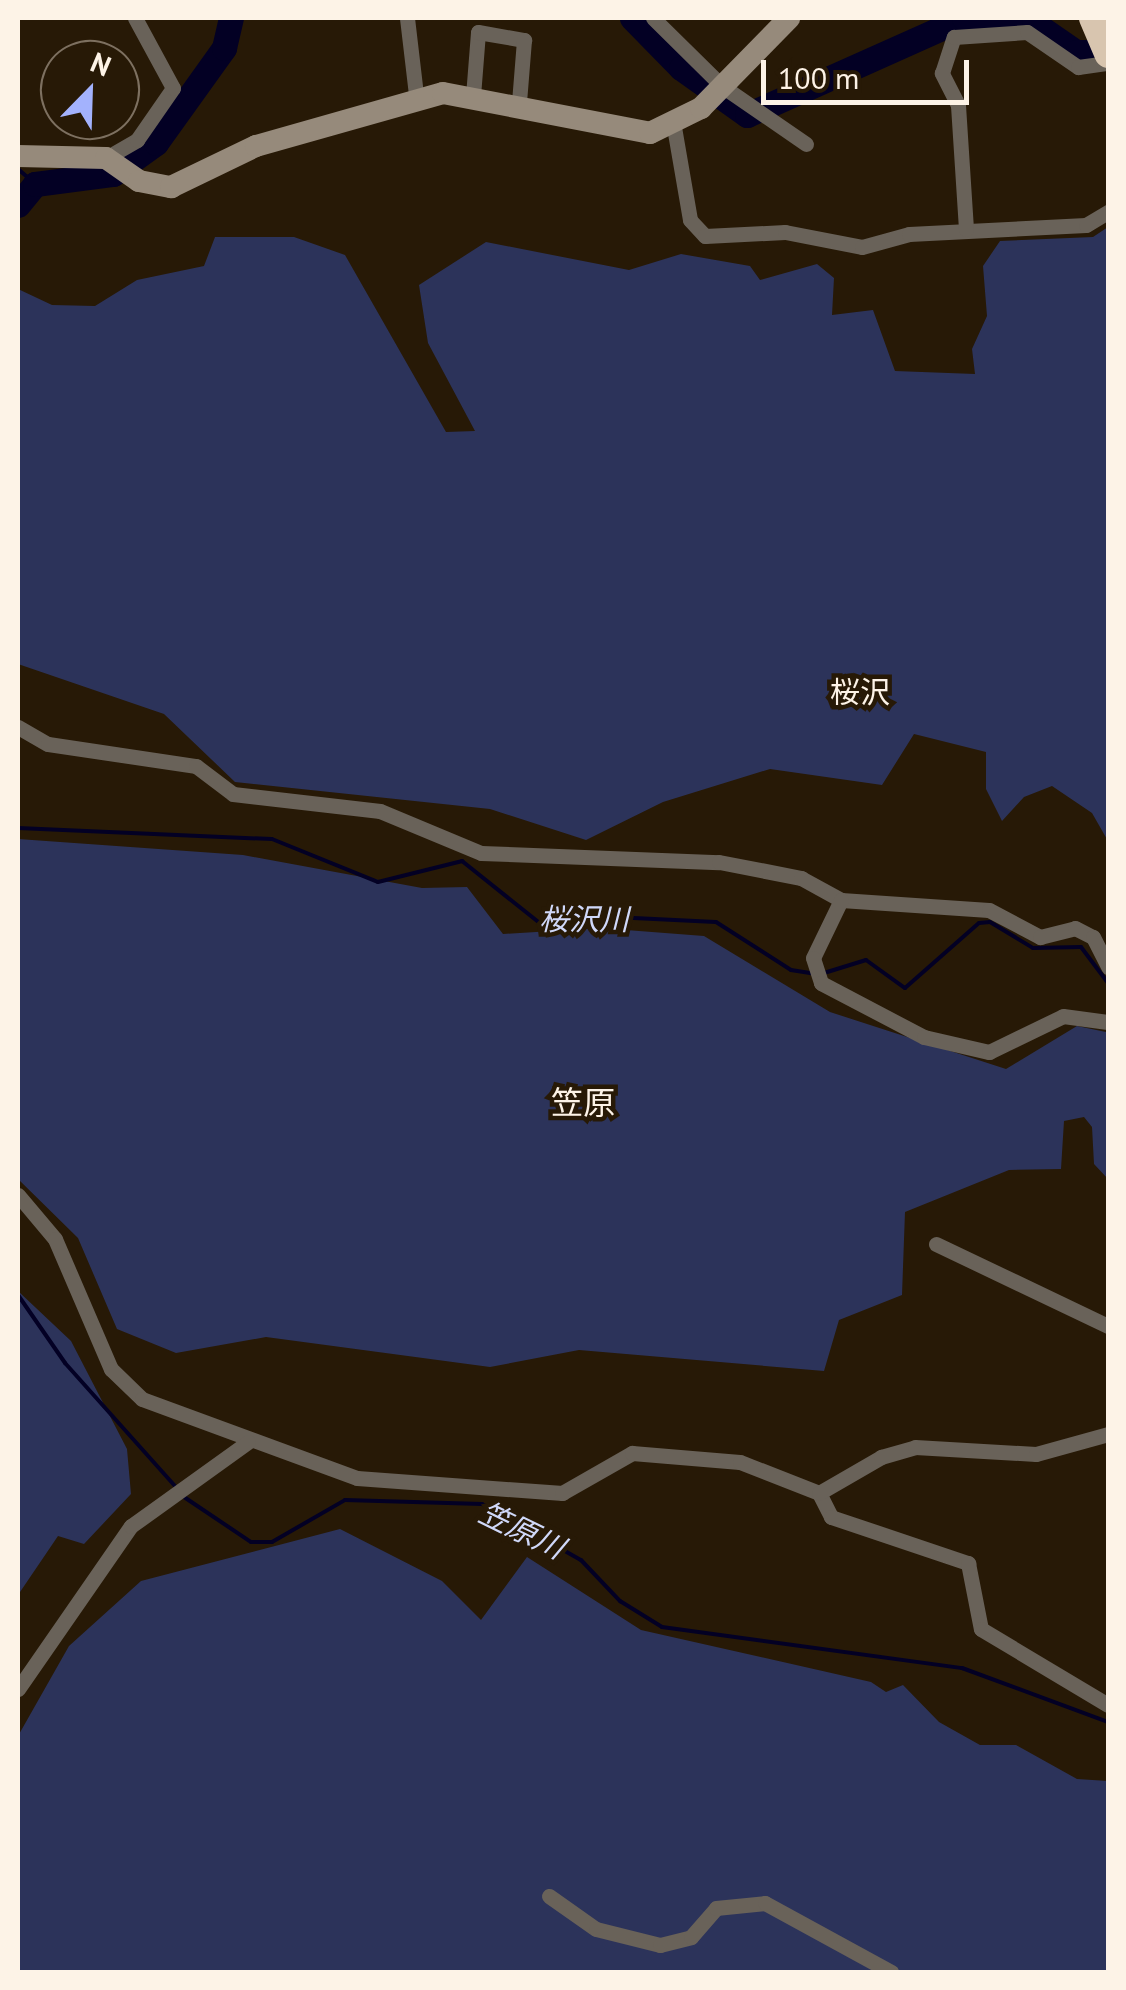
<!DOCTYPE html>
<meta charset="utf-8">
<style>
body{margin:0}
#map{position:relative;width:1126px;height:1990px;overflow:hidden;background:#271906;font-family:"PT Sans","Noto Sans JP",sans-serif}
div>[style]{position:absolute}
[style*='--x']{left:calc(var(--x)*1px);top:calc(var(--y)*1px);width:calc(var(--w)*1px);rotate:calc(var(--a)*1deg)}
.green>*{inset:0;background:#2c335a}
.stream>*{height:4px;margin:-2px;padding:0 2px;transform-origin:2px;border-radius:2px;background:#030024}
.river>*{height:25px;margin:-12.5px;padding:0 12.5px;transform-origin:12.5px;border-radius:12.5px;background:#030024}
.street>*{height:15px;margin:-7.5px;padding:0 7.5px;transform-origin:7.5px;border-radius:7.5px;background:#696259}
.secondary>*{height:22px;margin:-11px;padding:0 11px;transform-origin:11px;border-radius:11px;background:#968a7b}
.highway>*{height:28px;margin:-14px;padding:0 14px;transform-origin:14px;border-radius:14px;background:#d8c5af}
span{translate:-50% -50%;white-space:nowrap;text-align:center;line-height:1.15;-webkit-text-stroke:9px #271906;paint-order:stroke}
.neighbourhood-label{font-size:30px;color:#fdf3e7}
.water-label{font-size:30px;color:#d0d8f9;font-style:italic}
.quarter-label{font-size:32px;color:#fdf3e7}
.frame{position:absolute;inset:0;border:20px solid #fdf3e7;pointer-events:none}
.north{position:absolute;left:40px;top:40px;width:100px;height:100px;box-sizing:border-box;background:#271906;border:2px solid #7d7060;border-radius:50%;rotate:23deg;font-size:28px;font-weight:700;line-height:40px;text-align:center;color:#fdf3e7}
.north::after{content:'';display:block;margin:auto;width:35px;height:45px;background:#a3b2fd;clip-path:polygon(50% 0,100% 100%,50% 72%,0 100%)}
.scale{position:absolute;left:761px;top:60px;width:208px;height:45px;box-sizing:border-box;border:5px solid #fdf3e7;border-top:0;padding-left:12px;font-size:30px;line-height:35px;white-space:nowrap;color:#fdf3e7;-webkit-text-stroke:8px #271906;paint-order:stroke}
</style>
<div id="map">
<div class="green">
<div style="clip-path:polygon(1108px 227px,1108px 841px,1092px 813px,1052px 786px,1024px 797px,1002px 821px,986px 789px,986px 752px,914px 734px,882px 785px,770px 769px,663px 802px,586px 840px,490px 809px,235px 782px,164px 714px,18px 664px,18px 289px,52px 305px,95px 306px,137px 280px,204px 266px,215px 237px,294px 237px,345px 255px,446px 432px,475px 431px,428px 343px,419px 285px,486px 242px,629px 270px,681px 254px,750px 266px,760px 280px,817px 264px,834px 278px,832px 315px,873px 310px,895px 371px,975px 374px,972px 349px,987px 316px,983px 266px,1000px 241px,1093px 237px)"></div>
<div style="clip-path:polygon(18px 839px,243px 855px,422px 888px,467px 887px,503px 934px,600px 928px,704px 936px,830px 1012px,1006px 1069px,1077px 1026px,1106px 1032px,1108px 1179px,1094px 1164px,1092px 1127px,1084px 1117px,1064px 1121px,1061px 1169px,1009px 1170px,905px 1212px,902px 1295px,839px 1320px,824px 1371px,579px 1350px,490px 1367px,266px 1337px,176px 1353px,117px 1329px,78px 1238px,18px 1179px)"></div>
<div style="clip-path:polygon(18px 1291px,71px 1341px,127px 1449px,131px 1494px,84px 1544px,58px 1536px,18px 1595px)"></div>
<div style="clip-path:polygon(340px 1529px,442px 1581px,481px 1620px,527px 1557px,641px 1630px,871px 1682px,886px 1692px,903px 1685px,939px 1722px,980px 1745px,1016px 1745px,1077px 1779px,1108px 1781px,1108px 1972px,18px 1972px,18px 1736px,69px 1646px,141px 1581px)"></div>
</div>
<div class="stream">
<div style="--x:18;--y:169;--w:23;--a:41"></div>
<div style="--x:18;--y:828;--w:254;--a:2.5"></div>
<div style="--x:272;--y:839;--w:114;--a:22.1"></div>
<div style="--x:378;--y:882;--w:87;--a:-14"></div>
<div style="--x:462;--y:861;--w:101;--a:38.6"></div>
<div style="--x:541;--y:924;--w:32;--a:-16"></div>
<div style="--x:572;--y:915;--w:144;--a:2.8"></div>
<div style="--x:716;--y:922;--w:89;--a:32.6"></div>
<div style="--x:791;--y:970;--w:24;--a:9"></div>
<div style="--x:824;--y:973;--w:44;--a:-17.2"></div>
<div style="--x:866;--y:960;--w:48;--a:35.7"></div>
<div style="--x:905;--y:988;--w:98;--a:-41.3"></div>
<div style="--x:979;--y:923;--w:11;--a:-5"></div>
<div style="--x:990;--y:922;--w:50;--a:31.2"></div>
<div style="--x:1033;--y:948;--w:48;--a:-1.2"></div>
<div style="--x:1081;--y:947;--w:45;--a:53.1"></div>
<div style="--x:18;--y:1295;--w:83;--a:55.3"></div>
<div style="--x:65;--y:1363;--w:166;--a:48.2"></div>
<div style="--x:181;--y:1495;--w:84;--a:33.9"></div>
<div style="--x:251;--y:1542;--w:21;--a:0"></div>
<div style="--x:272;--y:1542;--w:84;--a:-29.9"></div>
<div style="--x:345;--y:1500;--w:137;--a:1.7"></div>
<div style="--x:482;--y:1504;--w:114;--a:29.5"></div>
<div style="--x:581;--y:1560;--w:57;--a:46.4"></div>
<div style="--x:620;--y:1601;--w:49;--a:31.8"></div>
<div style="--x:662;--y:1627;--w:303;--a:7.8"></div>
<div style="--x:962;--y:1668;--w:156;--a:20.3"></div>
</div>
<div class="river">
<div style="--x:632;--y:18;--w:70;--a:45.6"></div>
<div style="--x:681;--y:68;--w:81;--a:35.5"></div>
<div style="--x:747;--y:115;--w:238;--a:-24.1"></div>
<div style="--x:964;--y:18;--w:70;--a:4.1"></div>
<div style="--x:1034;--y:23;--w:51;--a:34.6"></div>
<div style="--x:1076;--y:52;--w:16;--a:0"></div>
<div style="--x:18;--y:205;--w:27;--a:-51"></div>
<div style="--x:35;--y:184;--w:79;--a:-7.3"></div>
<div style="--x:113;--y:174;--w:53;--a:-35.8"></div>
<div style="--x:156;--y:143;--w:117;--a:-54.4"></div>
<div style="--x:224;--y:48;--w:31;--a:-77"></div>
</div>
<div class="street">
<div style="--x:407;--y:18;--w:78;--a:83.3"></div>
<div style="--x:653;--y:18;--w:97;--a:44.6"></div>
<div style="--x:722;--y:86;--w:102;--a:34.6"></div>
<div style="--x:473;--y:96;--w:64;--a:-85.5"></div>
<div style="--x:478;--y:32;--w:47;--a:9.9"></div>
<div style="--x:524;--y:40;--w:62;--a:94.6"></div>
<div style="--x:674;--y:127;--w:94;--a:80.2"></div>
<div style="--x:690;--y:220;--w:22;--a:47"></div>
<div style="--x:705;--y:236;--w:80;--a:-2.9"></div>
<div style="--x:785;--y:232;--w:78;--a:11"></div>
<div style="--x:862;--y:247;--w:49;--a:-15.5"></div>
<div style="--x:909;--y:234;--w:177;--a:-2.9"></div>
<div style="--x:1086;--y:225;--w:26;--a:-31"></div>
<div style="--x:106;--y:158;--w:36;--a:-30"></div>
<div style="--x:137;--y:140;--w:63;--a:-55.3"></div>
<div style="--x:173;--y:88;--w:80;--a:-118.5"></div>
<div style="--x:966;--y:229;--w:124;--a:-93.7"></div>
<div style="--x:958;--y:105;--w:36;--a:-117"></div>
<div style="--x:942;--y:73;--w:38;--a:-72"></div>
<div style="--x:954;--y:37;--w:73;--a:-3.9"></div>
<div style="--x:1027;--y:32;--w:62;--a:34.5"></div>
<div style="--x:1078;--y:67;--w:30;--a:-8"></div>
<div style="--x:18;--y:727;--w:34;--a:30"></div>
<div style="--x:48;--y:744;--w:150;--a:8.5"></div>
<div style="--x:196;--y:766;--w:46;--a:37.1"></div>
<div style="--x:233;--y:794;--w:148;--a:6.6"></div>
<div style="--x:380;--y:811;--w:109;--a:22.6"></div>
<div style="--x:481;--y:853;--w:238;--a:2.2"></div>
<div style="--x:719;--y:862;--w:84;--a:11"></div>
<div style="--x:801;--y:878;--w:46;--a:28.8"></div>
<div style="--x:841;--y:900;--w:148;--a:3.9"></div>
<div style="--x:989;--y:910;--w:58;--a:27.9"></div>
<div style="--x:1040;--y:937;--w:36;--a:-14"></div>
<div style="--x:1075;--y:928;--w:20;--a:27"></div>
<div style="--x:1093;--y:937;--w:34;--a:63"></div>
<div style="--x:841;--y:900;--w:64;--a:115.8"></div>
<div style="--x:813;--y:958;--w:26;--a:72"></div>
<div style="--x:821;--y:983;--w:116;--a:27.7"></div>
<div style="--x:924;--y:1037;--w:67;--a:13"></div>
<div style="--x:989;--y:1052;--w:82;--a:-25.9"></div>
<div style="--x:1063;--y:1016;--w:45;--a:7.6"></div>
<div style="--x:18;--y:1195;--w:57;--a:49.9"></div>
<div style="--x:55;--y:1239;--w:142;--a:66.7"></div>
<div style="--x:111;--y:1369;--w:43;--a:44.1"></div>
<div style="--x:142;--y:1399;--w:229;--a:20.2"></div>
<div style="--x:357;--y:1478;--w:206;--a:4.2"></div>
<div style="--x:562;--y:1493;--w:81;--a:-29.7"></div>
<div style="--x:632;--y:1453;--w:108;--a:4.8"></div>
<div style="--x:740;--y:1462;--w:85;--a:21.4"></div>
<div style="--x:819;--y:1493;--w:27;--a:63"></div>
<div style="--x:831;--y:1517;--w:145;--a:18.6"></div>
<div style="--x:968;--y:1563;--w:67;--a:78.9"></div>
<div style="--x:981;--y:1629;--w:148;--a:30.9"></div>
<div style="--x:936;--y:1244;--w:191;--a:25.5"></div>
<div style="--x:819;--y:1493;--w:72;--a:-30.1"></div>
<div style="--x:881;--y:1457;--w:35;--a:-16"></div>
<div style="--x:915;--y:1447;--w:121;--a:3.3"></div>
<div style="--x:1036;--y:1454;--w:75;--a:-15.5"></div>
<div style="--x:18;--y:1689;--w:198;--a:-55.3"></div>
<div style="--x:131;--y:1526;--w:144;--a:-35.7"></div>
<div style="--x:549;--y:1896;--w:57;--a:35.1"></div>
<div style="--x:596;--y:1929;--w:66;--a:14"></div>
<div style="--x:660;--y:1945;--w:32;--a:-14"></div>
<div style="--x:691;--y:1937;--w:38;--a:-49"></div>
<div style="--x:716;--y:1908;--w:49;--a:-5.8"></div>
<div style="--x:765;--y:1903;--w:144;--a:28.7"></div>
</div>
<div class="secondary">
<div style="--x:18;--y:156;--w:88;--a:1.3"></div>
<div style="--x:106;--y:158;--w:40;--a:34.9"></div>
<div style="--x:139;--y:181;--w:33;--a:11"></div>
<div style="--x:171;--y:187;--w:94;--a:-25.8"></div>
<div style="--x:256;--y:146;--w:194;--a:-15.8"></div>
<div style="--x:443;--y:93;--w:211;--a:10.9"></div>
<div style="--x:650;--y:133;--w:57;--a:-26.1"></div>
<div style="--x:701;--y:108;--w:126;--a:-45.6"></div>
</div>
<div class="highway">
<div style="--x:1093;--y:18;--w:39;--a:67"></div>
</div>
<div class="neighbourhood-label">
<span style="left:860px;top:692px">桜沢</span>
</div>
<div class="water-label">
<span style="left:584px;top:919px">桜沢川</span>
<span style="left:522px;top:1530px;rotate:26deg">笠原川</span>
</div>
<div class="quarter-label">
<span style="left:583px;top:1102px">笠原</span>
</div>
<div class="frame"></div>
<div class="north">N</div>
<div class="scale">100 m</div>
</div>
